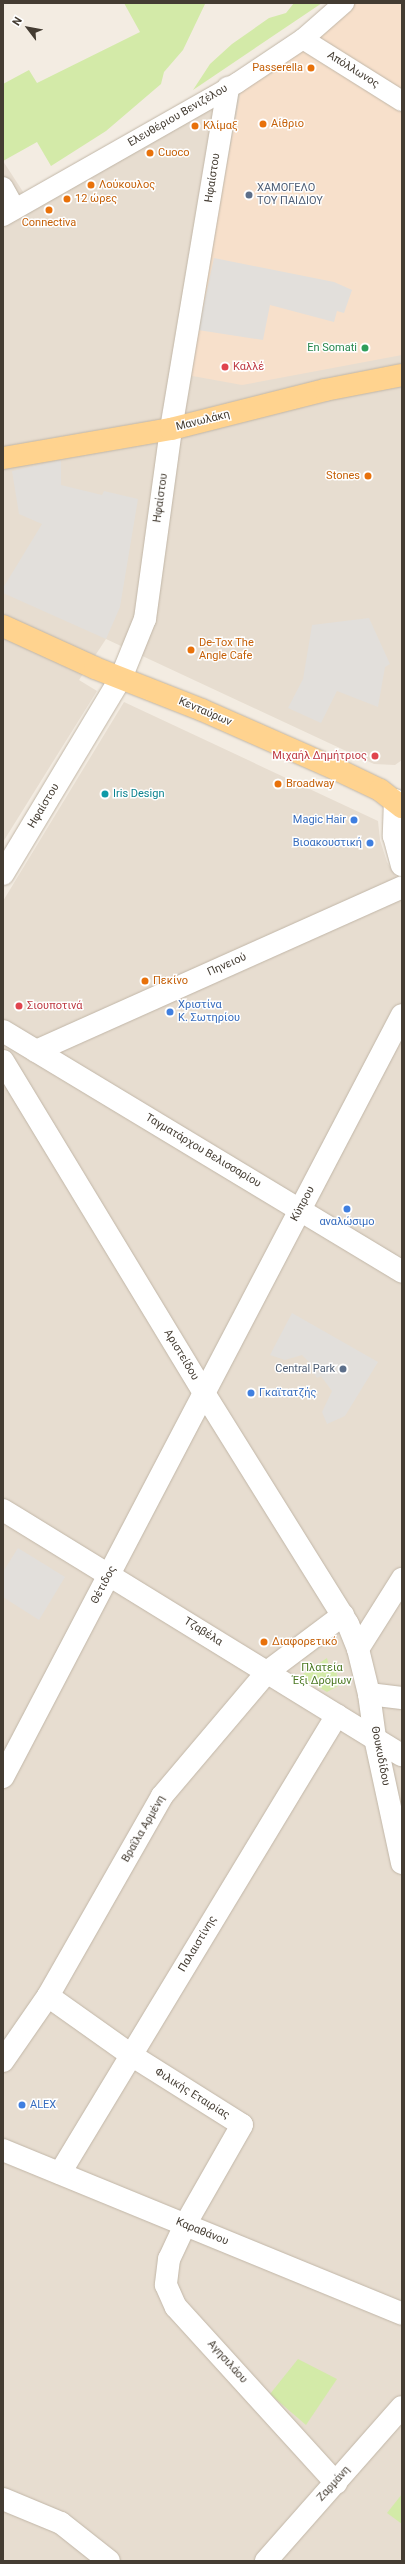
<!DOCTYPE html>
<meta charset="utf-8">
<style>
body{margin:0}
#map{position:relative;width:405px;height:2564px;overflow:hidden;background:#f3ece2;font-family:Roboto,sans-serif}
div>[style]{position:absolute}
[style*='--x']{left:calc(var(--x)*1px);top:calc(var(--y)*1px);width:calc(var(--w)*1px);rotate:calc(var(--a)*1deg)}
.residential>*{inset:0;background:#e7ddd0}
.commercial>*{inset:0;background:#f7e0cb}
.green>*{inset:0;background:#d3eaa8}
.parking>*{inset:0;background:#e2dfdb}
.roads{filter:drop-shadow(0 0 1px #c1b6a7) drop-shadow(0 0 1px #c1b6a7)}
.pedestrian>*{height:20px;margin:-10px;padding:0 10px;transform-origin:10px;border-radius:10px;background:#fff}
.minor>*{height:22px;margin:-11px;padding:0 11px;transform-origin:11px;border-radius:11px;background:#fff}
.tertiary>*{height:22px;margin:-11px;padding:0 11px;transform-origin:11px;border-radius:11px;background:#fff}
.primary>*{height:22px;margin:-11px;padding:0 11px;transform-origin:11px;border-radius:11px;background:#ffd38f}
.dots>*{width:11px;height:11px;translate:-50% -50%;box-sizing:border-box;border:2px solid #fff;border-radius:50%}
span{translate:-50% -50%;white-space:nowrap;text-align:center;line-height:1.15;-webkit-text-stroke:3px #fff;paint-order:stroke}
.food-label{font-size:11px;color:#c56008}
.right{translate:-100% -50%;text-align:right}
.left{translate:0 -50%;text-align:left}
.street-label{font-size:11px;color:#443c32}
.service-label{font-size:11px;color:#4e5e75}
.leisure-label{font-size:11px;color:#27864d}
.health-label{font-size:11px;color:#be3a42}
.culture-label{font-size:11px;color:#0d838f}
.shop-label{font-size:11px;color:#366cbe}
.park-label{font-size:11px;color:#4c7923}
.frame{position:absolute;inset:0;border:4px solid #443c32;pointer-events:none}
.north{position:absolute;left:8px;top:8px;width:40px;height:40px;-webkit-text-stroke:3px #fff;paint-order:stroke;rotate:302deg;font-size:11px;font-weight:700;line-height:16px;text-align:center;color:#443c32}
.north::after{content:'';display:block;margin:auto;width:14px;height:18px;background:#443c32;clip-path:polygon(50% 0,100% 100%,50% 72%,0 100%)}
</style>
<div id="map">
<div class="residential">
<div style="clip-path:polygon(402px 3px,402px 760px,395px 765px,374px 764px,106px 639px,79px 680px,97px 691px,3px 842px,3px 161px,31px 204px)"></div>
<div style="clip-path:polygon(124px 702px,378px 821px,380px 840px,387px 862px,402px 886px,402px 2561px,3px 2561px,3px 901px)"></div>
</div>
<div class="commercial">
<div style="clip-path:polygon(348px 3px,402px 3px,402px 355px,242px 385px,187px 375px,242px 85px)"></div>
</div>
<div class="green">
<div style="clip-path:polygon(124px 3px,205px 4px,183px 50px,164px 72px,161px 84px,106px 131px,51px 166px,37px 142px,3px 161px,3px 84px,29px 70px,37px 83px,140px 32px)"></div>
<div style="clip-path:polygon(294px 3px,322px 3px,193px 90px,210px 64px,232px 44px,269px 18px,286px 13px)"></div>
<div style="clip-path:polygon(327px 1658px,329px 1667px,336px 1666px,338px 1686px,327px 1692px,300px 1676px)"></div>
<div style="clip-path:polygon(298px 2359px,337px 2379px,306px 2425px,270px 2394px)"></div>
<div style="clip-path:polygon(402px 2494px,402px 2524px,387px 2513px)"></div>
</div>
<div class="parking">
<div style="clip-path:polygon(214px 258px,334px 282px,352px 290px,344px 313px,337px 311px,334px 322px,270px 305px,263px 340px,198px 330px)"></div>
<div style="clip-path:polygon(61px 460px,61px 485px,102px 495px,104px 491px,138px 499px,120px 607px,106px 639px,3px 593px,3px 588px,42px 524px,19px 514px,12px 471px)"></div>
<div style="clip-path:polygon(369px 618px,390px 664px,385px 667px,378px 707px,337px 691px,321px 723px,288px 708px,303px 679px,312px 625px)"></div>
<div style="clip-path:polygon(292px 1313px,378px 1362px,345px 1416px,327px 1424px,322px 1412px,332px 1391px,321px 1376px,317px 1378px,312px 1370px,314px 1367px,302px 1355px,285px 1360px,270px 1355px)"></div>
<div style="clip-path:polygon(18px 1548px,65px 1577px,39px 1620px,3px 1597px,3px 1572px)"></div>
</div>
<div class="roads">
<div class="pedestrian">
<div style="--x:303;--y:39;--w:117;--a:32.1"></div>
<div style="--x:3;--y:187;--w:25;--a:61"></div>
<div style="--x:3;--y:216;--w:269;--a:-29.6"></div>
<div style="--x:237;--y:83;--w:79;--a:-33.7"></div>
<div style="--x:303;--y:39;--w:55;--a:-41.3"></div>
</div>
<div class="minor">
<div style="--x:171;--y:429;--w:346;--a:-80.5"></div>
<div style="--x:395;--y:800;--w:36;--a:92"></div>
<div style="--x:394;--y:836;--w:30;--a:75"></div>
<div style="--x:3;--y:874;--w:229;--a:-59"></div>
<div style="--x:36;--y:1051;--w:401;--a:-24.1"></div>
<div style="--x:3;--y:1061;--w:388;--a:58.8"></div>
<div style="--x:204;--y:1393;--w:272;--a:58.1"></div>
<div style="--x:348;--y:1624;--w:27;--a:68"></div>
<div style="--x:358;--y:1649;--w:46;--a:76.3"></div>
<div style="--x:369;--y:1694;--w:44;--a:82.2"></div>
<div style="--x:375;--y:1738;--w:128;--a:77.8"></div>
<div style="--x:358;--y:1649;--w:83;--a:-57.8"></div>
<div style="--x:369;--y:1694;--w:33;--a:7"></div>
<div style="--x:48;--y:1996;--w:102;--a:35.4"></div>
<div style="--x:131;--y:2055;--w:131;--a:32.2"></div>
<div style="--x:242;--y:2125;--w:115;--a:119.7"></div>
<div style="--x:185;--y:2225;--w:38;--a:115"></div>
<div style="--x:169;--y:2259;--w:26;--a:97"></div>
<div style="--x:166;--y:2285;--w:24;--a:66"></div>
<div style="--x:176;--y:2307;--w:238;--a:47.7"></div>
<div style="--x:3;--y:2061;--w:79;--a:-55.3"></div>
<div style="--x:48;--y:1996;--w:230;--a:-60.3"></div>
<div style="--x:162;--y:1796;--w:162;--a:-49.7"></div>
<div style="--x:267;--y:1672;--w:95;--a:-36.9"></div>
<div style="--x:60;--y:2173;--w:535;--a:-58.83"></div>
<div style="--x:3;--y:2499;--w:63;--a:22.5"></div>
<div style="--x:61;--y:2523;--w:61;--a:38.4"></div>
<div style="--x:266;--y:2561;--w:205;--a:-48.6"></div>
</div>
<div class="tertiary">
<div style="--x:121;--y:678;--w:64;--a:-67.9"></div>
<div style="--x:145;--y:619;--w:192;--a:-82.2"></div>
<div style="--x:3;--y:1031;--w:466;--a:31.1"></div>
<div style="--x:3;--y:1510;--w:468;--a:31.6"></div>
<div style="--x:3;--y:1777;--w:860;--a:-62.36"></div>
<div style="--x:3;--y:2150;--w:431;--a:22.3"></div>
</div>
<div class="primary">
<div style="--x:3;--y:458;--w:170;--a:-9.8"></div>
<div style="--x:171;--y:429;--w:159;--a:-14.2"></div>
<div style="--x:325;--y:390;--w:78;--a:-11"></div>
<div style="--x:3;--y:626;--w:101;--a:24.5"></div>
<div style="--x:95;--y:668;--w:115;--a:21.4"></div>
<div style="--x:202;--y:710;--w:146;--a:23.8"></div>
<div style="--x:336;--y:769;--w:49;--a:25.5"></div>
<div style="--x:380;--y:790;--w:28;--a:38"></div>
</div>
</div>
<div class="dots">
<div style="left:311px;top:68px;background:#e8710a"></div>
<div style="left:263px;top:124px;background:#e8710a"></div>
<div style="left:195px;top:126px;background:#e8710a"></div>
<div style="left:150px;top:153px;background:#e8710a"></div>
<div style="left:91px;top:185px;background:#e8710a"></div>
<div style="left:249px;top:195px;background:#5c6f8a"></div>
<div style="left:67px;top:199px;background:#e8710a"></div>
<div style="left:49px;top:210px;background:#e8710a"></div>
<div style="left:365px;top:348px;background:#2e9e5b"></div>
<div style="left:225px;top:367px;background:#e0444e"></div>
<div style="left:368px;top:476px;background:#e8710a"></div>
<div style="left:191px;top:650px;background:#e8710a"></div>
<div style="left:375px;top:756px;background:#e0444e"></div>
<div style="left:278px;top:784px;background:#e8710a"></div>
<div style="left:105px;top:794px;background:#0f9aa8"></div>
<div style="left:354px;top:820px;background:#3f7fe0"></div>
<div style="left:370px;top:843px;background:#3f7fe0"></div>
<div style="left:145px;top:981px;background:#e8710a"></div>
<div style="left:19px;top:1006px;background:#e0444e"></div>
<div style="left:170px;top:1012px;background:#3f7fe0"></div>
<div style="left:347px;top:1209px;background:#3f7fe0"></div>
<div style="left:343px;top:1369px;background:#5c6f8a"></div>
<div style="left:251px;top:1393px;background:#3f7fe0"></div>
<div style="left:264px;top:1642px;background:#e8710a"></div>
<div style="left:22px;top:2105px;background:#3f7fe0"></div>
</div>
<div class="food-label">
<span class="right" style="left:303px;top:68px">Passerella</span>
<span class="left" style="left:271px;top:124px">Αίθριο</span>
<span class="left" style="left:203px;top:126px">Κλίμαξ</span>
<span class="left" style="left:158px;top:153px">Cuoco</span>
<span class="left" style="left:99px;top:185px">Λούκουλος</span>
<span class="left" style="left:75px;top:199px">12 ώρες</span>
<span style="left:49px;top:223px">Connectiva</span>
<span class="right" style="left:360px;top:476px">Stones</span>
<span class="left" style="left:199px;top:650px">De-Tox The<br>Angle Cafe</span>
<span class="left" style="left:286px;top:784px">Broadway</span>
<span class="left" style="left:153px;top:981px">Πεκίνο</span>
<span class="left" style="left:272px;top:1642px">Διαφορετικό</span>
</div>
<div class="street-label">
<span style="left:353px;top:70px;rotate:32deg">Απόλλωνος</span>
<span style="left:178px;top:116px;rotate:-30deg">Ελευθέριου Βενιζέλου</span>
<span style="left:213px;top:178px;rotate:-81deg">Ηφαίστου</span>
<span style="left:203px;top:421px;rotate:-14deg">Μανωλάκη</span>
<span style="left:161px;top:498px;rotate:-82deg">Ηφαίστου</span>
<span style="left:205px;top:712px;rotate:23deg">Κενταύρων</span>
<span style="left:44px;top:806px;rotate:-59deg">Ηφαίστου</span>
<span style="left:227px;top:965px;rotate:-24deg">Πηνειού</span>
<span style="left:203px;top:1151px;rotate:31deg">Ταγματάρχου Βελισσαρίου</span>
<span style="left:303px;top:1204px;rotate:-62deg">Κύπρου</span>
<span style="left:181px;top:1355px;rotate:59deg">Αριστείδου</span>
<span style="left:104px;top:1585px;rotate:-62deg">Θέτιδος</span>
<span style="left:203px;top:1632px;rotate:32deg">Τζαβέλα</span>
<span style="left:380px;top:1756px;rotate:79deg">Θουκυδίδου</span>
<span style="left:144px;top:1829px;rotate:-60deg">Βραΐλα Αρμένη</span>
<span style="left:198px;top:1944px;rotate:-59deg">Παλαιστίνης</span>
<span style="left:192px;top:2094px;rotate:32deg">Φιλικής Εταιρίας</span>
<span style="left:202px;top:2232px;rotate:22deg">Καραθάνου</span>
<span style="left:227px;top:2362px;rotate:48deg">Αγησιλάου</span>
<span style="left:334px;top:2484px;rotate:-48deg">Ζαρμάνη</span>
</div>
<div class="service-label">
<span class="left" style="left:257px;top:195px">ΧΑΜΟΓΕΛΟ<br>ΤΟΥ ΠΑΙΔΙΟΥ</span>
<span class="right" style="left:335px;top:1369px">Central Park</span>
</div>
<div class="leisure-label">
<span class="right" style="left:357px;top:348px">En Somati</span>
</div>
<div class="health-label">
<span class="left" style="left:233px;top:367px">Καλλέ</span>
<span class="right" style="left:367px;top:756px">Μιχαήλ Δημήτριος</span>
<span class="left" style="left:27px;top:1006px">Σιουποτινά</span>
</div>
<div class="culture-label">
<span class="left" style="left:113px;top:794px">Iris Design</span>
</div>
<div class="shop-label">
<span class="right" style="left:346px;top:820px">Magic Hair</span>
<span class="right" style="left:362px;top:843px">Βιοακουστική</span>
<span class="left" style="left:178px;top:1012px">Χριστίνα<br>Κ. Σωτηρίου</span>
<span style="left:347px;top:1222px">αναλώσιμο</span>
<span class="left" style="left:259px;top:1393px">Γκαϊτατζής</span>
<span class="left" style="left:30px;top:2105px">ALEX</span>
</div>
<div class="park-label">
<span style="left:322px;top:1675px">Πλατεία<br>Έξι Δρόμων</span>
</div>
<div class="frame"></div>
<div class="north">N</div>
</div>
